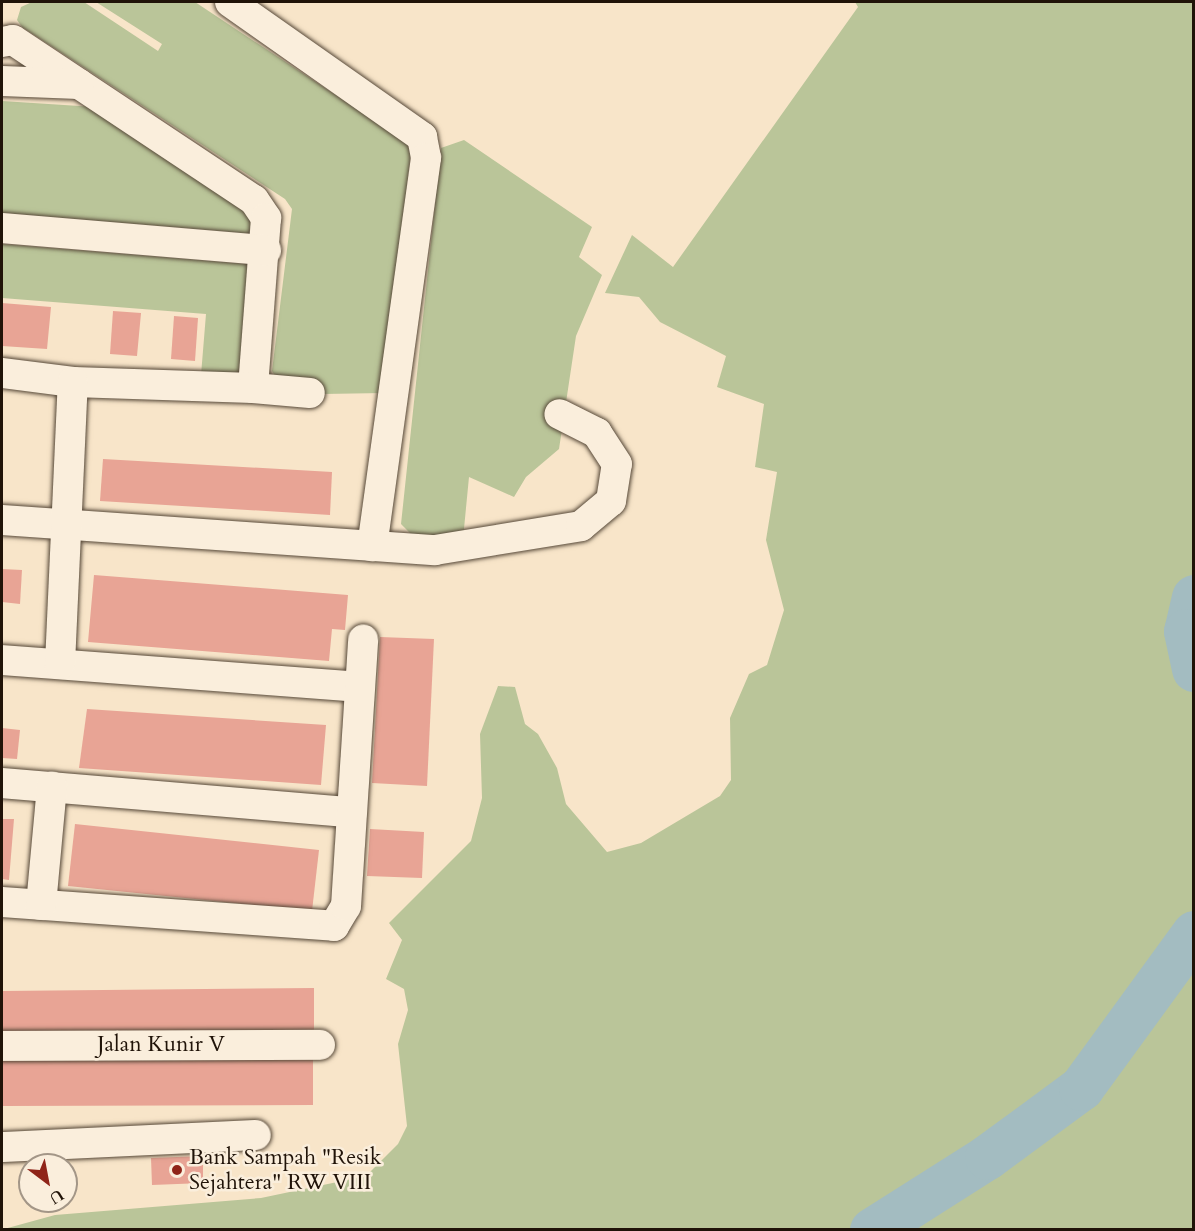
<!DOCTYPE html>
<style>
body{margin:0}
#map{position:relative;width:1195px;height:1231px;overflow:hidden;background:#f8e5c9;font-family:Cardo,serif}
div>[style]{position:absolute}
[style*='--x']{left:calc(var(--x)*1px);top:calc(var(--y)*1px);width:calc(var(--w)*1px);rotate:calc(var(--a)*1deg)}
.green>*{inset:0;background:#bac599}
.river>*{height:45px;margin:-22.5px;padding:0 22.5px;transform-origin:22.5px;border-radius:22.5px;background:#a3bcc1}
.building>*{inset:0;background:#e8a495}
.roads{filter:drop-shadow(0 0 2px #564838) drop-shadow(0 0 2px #564838)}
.minor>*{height:30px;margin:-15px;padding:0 15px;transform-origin:15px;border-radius:15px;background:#faeedc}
.dots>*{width:16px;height:16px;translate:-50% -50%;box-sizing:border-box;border:3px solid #faeedc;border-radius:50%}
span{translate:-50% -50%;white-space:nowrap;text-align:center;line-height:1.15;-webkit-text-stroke:5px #faeedc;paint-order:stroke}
.street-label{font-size:22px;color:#201308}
.poi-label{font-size:22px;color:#201308}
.left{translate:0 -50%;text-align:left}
.frame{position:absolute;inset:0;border:3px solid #201308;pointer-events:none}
.north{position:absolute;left:18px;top:1153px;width:60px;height:60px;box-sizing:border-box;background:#faeedc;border:2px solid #a39687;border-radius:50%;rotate:148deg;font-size:16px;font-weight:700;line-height:24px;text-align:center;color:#201308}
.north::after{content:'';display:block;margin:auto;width:21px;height:27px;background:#8f2418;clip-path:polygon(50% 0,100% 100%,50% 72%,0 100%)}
</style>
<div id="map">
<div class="green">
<div style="clip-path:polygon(32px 2px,84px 2px,158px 51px,162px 44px,96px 2px,195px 2px,405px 141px,411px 152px,384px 393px,323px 394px,314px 379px,277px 379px,272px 371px,292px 209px,285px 199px,22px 27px,17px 20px,21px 7px)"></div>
<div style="clip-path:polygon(855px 2px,1193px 2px,1193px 1229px,4px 1229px,55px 1215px,261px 1198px,366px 1176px,398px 1144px,407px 1126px,398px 1044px,408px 1010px,404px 989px,386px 979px,402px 940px,389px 923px,471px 841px,482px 798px,480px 734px,498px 686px,515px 687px,525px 724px,538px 734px,557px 768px,566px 804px,607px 852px,641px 843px,720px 796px,731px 780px,730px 718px,749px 674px,767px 665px,784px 610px,766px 540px,777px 472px,755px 467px,764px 404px,717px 387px,726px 356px,660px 322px,639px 297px,605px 293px,632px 235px,673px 267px,858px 7px)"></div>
<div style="clip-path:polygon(2px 101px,95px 107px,253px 214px,255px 234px,2px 213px)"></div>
<div style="clip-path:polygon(464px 140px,592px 227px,579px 257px,602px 275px,576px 336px,559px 449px,526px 477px,514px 497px,469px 477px,463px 539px,411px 534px,401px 524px,441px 148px)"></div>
<div style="clip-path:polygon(2px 244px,247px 264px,254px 269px,241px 374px,201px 375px,206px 314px,2px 298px)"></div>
</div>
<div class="river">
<div style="--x:1194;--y:597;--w:35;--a:103"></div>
<div style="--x:1186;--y:631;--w:39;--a:78"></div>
<div style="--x:872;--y:1230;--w:136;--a:-32.4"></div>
<div style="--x:987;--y:1157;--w:117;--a:-36.3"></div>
<div style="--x:1081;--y:1088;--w:192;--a:-53.9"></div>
</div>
<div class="building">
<div style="clip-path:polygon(2px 303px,51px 307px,47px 349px,2px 346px)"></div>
<div style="clip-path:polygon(113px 311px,141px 313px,137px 356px,110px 354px)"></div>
<div style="clip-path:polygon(174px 316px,198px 318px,195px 361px,171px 359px)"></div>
<div style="clip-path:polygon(103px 459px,332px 472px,330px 515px,100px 501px)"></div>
<div style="clip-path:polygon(2px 569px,22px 570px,20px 604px,2px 602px)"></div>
<div style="clip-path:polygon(94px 575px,348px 595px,345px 630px,332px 629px,329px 661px,88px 642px)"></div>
<div style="clip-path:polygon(380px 637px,434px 639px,427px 786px,372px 783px)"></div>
<div style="clip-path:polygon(87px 709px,326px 725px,321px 785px,79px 768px)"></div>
<div style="clip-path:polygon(2px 728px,20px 730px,17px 759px,2px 758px)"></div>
<div style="clip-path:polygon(2px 819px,14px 819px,9px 880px,2px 879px)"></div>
<div style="clip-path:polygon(75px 824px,319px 850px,312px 911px,68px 886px)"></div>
<div style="clip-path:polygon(370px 829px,424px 832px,422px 878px,367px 876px)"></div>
<div style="clip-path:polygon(314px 988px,314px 1036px,2px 1039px,2px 991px)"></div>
<div style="clip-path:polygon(313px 1052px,313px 1105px,2px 1106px,2px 1054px)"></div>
<div style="clip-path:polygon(203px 1156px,203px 1183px,152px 1185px,151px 1158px)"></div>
</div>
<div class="roads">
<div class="minor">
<div style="--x:230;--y:2;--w:235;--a:35.1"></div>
<div style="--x:422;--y:137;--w:21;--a:79"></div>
<div style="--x:426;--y:158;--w:392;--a:97.9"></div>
<div style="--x:2;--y:42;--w:11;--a:-10"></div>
<div style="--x:13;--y:40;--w:289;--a:33.6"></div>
<div style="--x:254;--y:200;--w:22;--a:56"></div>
<div style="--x:266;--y:218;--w:170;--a:94.4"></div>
<div style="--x:253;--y:388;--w:180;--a:-178.1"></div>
<div style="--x:73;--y:382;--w:72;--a:-172.8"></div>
<div style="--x:2;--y:81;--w:77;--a:2.2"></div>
<div style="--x:2;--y:228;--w:265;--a:4.8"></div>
<div style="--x:253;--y:388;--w:57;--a:5"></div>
<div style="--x:2;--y:520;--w:434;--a:4"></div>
<div style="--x:435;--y:550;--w:148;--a:-9.3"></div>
<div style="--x:581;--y:526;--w:39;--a:-40"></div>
<div style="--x:611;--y:501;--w:37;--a:-81"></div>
<div style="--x:617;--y:464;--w:37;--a:-123"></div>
<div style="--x:597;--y:433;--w:42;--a:-153.4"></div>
<div style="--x:2;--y:660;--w:358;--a:4.3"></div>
<div style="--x:60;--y:664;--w:282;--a:-87.4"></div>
<div style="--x:2;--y:783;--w:349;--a:4.8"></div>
<div style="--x:2;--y:902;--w:333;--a:4.1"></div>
<div style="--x:334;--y:926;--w:23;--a:-59"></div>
<div style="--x:346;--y:906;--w:267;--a:-86.3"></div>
<div style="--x:41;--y:905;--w:119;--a:-84.7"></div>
<div style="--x:2;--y:1046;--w:318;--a:-0.2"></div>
<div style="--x:2;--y:1147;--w:254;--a:-2.7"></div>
</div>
</div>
<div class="dots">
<div style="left:177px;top:1170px;background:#8f2418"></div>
</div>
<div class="street-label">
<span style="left:161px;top:1045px">Jalan Kunir V</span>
</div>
<div class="poi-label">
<span class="left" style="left:189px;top:1170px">Bank Sampah "Resik<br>Sejahtera" RW VIII</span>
</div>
<div class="frame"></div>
<div class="north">U</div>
</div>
